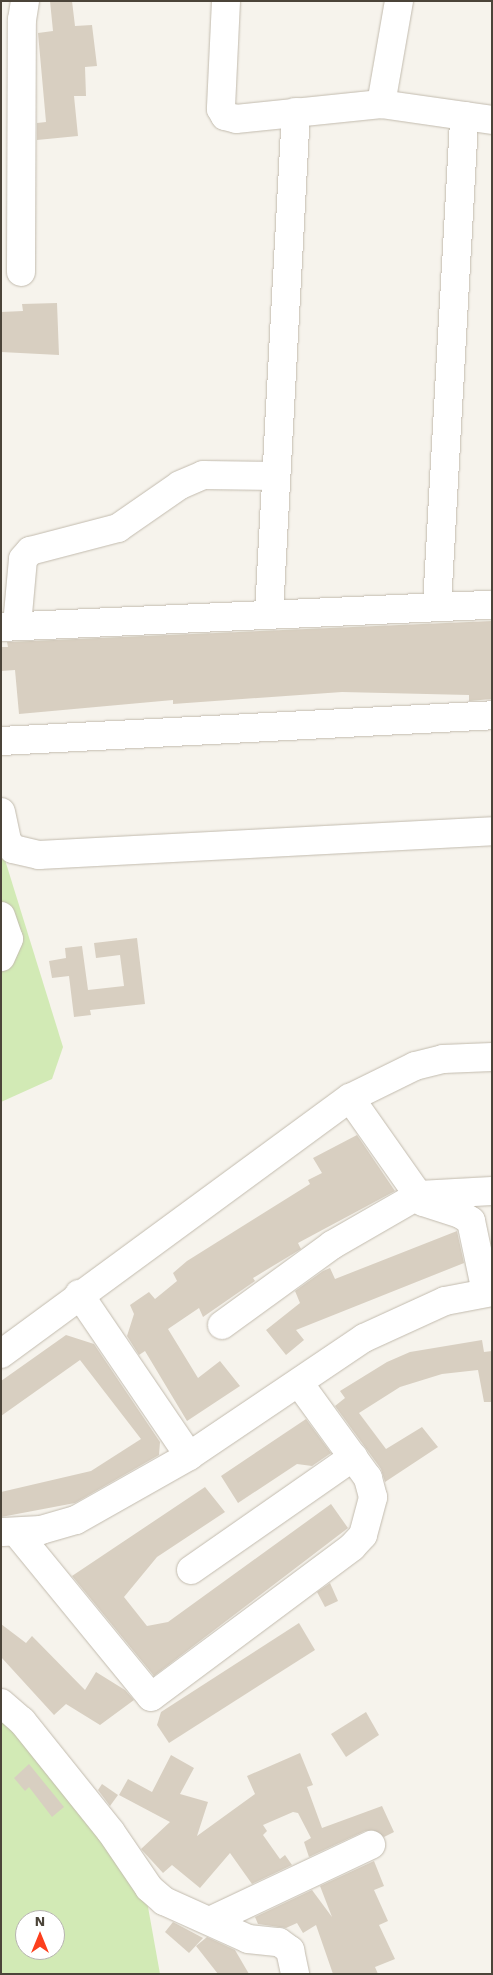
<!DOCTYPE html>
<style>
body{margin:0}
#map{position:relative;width:493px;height:1975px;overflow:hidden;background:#f6f3ec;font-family:"Work Sans",sans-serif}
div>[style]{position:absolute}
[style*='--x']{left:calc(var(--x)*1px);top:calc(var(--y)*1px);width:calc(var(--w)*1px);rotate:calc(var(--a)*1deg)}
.green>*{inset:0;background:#d2eab5}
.building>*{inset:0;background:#d8cfc1}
.roads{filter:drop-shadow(0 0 1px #c2bbae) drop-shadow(0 0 1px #c2bbae)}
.minor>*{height:28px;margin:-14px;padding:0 14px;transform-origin:14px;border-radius:14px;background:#fff}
span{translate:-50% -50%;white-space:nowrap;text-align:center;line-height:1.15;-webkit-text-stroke:4px #fff;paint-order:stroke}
.frame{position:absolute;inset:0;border:2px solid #4b4439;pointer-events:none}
.north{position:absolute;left:15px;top:1910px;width:50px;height:50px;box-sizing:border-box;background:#fff;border:1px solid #b7b4b0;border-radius:50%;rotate:0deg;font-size:14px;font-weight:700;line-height:20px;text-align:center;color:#4b4439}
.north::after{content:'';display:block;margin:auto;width:18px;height:22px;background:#fc3f1d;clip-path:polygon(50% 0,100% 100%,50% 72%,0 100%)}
</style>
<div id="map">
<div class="green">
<div style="clip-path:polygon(1px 847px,63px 1047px,52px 1079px,1px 1102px)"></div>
<div style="clip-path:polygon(evenodd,1px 1705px,138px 1851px,160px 1974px,1px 1974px,1px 1705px,25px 1920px,55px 1920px,55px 1950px,25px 1950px,25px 1920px)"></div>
</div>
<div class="building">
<div style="clip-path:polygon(50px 1px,72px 1px,75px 26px,92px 25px,97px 66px,85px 67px,86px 96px,74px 96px,78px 136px,37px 140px,37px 123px,46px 122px,38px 33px,53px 31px)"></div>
<div style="clip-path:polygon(57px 303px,59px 355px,1px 352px,1px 312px,23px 311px,22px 304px)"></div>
<div style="clip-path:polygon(492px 621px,492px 699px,469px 701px,469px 695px,342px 692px,173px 704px,173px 700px,19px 714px,15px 670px,1px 671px,1px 647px,8px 647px,7px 642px)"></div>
<div style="clip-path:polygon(137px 938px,145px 1004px,90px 1010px,91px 1015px,74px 1017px,69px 976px,52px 978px,49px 961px,66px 958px,65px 948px,82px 946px,88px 990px,124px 986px,120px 955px,96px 958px,94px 943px)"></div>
<div style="clip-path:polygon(357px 1135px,395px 1191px,298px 1243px,301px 1249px,253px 1278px,255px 1281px,203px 1317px,199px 1308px,168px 1329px,198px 1378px,220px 1361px,240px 1386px,187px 1421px,145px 1351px,139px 1355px,127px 1336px,134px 1314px,130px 1305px,149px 1292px,155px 1299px,177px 1281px,173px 1273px,187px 1261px,310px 1184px,308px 1180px,322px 1173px,313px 1158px)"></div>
<div style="clip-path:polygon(457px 1231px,464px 1263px,296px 1330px,304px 1340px,286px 1355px,266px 1330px,300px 1303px,295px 1291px,323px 1271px,330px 1268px,335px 1279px)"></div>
<div style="clip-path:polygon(66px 1335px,94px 1344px,160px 1442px,159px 1455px,75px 1503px,1px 1517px,1px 1492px,91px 1471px,141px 1439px,80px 1360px,1px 1416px,1px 1381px)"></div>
<div style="clip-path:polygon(482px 1340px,484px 1352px,492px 1351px,492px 1402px,484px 1402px,478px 1370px,442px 1374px,400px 1387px,359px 1413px,386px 1449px,422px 1427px,438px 1447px,385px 1482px,381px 1469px,335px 1406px,345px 1398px,340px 1391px,387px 1362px,410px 1352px)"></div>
<div style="clip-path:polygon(306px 1419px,331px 1453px,312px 1466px,297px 1464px,238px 1503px,221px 1476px)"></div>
<div style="clip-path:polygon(205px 1487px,225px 1512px,157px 1557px,124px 1597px,147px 1626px,168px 1622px,331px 1504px,348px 1528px,154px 1676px,72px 1576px)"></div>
<div style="clip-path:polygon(330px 1583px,338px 1601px,325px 1607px,317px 1592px)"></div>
<div style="clip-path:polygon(299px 1623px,315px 1650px,169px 1743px,157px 1725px,161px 1712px)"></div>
<div style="clip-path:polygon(1px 1624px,26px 1643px,32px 1636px,85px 1690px,96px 1672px,125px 1690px,134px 1700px,100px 1725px,66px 1704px,54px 1715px,1px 1657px)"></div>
<div style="clip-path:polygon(366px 1712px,379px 1735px,346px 1757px,331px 1734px)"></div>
<div style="clip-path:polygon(300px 1753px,313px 1785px,307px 1787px,322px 1828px,382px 1806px,394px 1832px,384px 1837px,373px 1830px,365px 1831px,309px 1857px,304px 1842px,311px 1838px,298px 1813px,293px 1812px,263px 1825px,267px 1831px,263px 1835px,280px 1859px,285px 1855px,292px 1865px,252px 1884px,230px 1853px,200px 1888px,172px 1865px,163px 1873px,141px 1849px,170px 1822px,119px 1795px,128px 1779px,152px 1792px,171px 1755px,194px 1768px,180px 1794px,208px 1802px,197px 1836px,255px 1794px,247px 1776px)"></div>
<div style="clip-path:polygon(29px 1764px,64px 1807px,52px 1817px,29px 1787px,25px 1791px,14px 1778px)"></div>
<div style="clip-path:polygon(102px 1784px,118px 1795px,110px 1806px,98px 1790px)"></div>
<div style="clip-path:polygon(374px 1861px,384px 1886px,374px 1890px,388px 1921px,379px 1925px,395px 1959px,375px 1967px,378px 1974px,333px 1974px,316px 1925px,303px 1933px,297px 1923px,286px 1928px,258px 1924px,255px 1917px,312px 1890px,332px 1917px,320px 1886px)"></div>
<div style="clip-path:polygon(173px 1922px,203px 1938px,189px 1953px,165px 1932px)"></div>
<div style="clip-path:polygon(207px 1937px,235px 1950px,249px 1974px,218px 1974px,196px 1946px)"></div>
</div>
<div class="roads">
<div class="minor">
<div style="--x:226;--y:1;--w:108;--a:92.7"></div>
<div style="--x:221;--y:109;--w:8;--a:60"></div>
<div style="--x:225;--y:116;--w:11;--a:15"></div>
<div style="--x:236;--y:119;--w:146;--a:-5.9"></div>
<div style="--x:381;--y:104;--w:112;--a:8.2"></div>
<div style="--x:381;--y:104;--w:105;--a:-80.1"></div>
<div style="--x:21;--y:272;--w:252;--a:-89.8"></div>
<div style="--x:22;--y:20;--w:19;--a:-81"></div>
<div style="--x:437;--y:605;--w:490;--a:-86.8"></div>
<div style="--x:269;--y:613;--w:502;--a:-86.92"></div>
<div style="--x:17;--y:625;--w:66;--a:-84.8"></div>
<div style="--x:23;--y:559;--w:11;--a:-49"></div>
<div style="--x:30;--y:551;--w:91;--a:-14.6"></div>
<div style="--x:118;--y:528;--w:75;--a:-34.7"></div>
<div style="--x:180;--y:485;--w:25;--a:-23"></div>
<div style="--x:203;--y:475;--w:73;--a:0.8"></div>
<div style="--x:1;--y:627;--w:491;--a:-2.6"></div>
<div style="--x:1;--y:741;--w:492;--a:-3"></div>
<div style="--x:1;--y:812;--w:30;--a:78"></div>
<div style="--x:7;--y:841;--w:10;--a:53"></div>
<div style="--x:13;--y:849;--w:27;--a:13"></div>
<div style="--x:39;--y:855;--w:454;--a:-3"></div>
<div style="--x:1;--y:916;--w:24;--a:71"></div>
<div style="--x:9;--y:939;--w:20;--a:114"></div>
<div style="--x:350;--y:1098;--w:127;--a:54.9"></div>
<div style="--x:423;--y:1202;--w:39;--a:18"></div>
<div style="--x:460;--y:1214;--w:13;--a:32"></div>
<div style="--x:471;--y:1221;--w:73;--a:78.1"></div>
<div style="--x:79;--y:1294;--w:196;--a:55.8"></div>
<div style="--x:222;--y:1325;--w:136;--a:-36"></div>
<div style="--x:332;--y:1245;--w:100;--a:-29.9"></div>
<div style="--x:419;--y:1195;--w:73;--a:-3.1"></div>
<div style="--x:1;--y:1354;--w:433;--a:-36.3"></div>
<div style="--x:350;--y:1098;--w:72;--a:-26.2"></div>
<div style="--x:415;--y:1066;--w:29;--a:-14"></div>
<div style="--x:443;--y:1059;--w:49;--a:-2.3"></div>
<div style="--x:3;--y:1532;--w:38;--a:-3"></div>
<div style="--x:41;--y:1530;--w:36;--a:-16"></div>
<div style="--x:76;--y:1520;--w:130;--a:-29.5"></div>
<div style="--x:189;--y:1456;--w:211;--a:-34"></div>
<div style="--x:364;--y:1338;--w:89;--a:-24.6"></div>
<div style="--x:445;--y:1301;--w:48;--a:-10.8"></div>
<div style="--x:16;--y:1532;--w:213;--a:50.7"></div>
<div style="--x:151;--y:1697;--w:251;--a:-36.7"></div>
<div style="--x:352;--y:1547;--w:16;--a:-47"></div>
<div style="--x:363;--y:1535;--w:39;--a:-75"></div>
<div style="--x:373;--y:1497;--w:20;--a:-105"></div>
<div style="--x:368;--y:1478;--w:117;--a:-126"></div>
<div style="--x:191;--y:1570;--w:198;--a:-34.9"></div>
<div style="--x:1;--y:1703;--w:28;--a:41"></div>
<div style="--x:22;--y:1721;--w:142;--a:51.3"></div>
<div style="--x:111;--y:1832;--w:68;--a:55.8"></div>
<div style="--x:149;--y:1888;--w:20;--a:41"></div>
<div style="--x:164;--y:1901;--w:92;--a:24.3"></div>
<div style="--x:248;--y:1939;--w:31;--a:6"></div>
<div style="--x:279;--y:1942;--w:14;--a:36"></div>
<div style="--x:290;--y:1950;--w:25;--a:78"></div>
<div style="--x:212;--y:1920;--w:176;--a:-25.3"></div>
</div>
</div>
<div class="frame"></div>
<div class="north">N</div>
</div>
